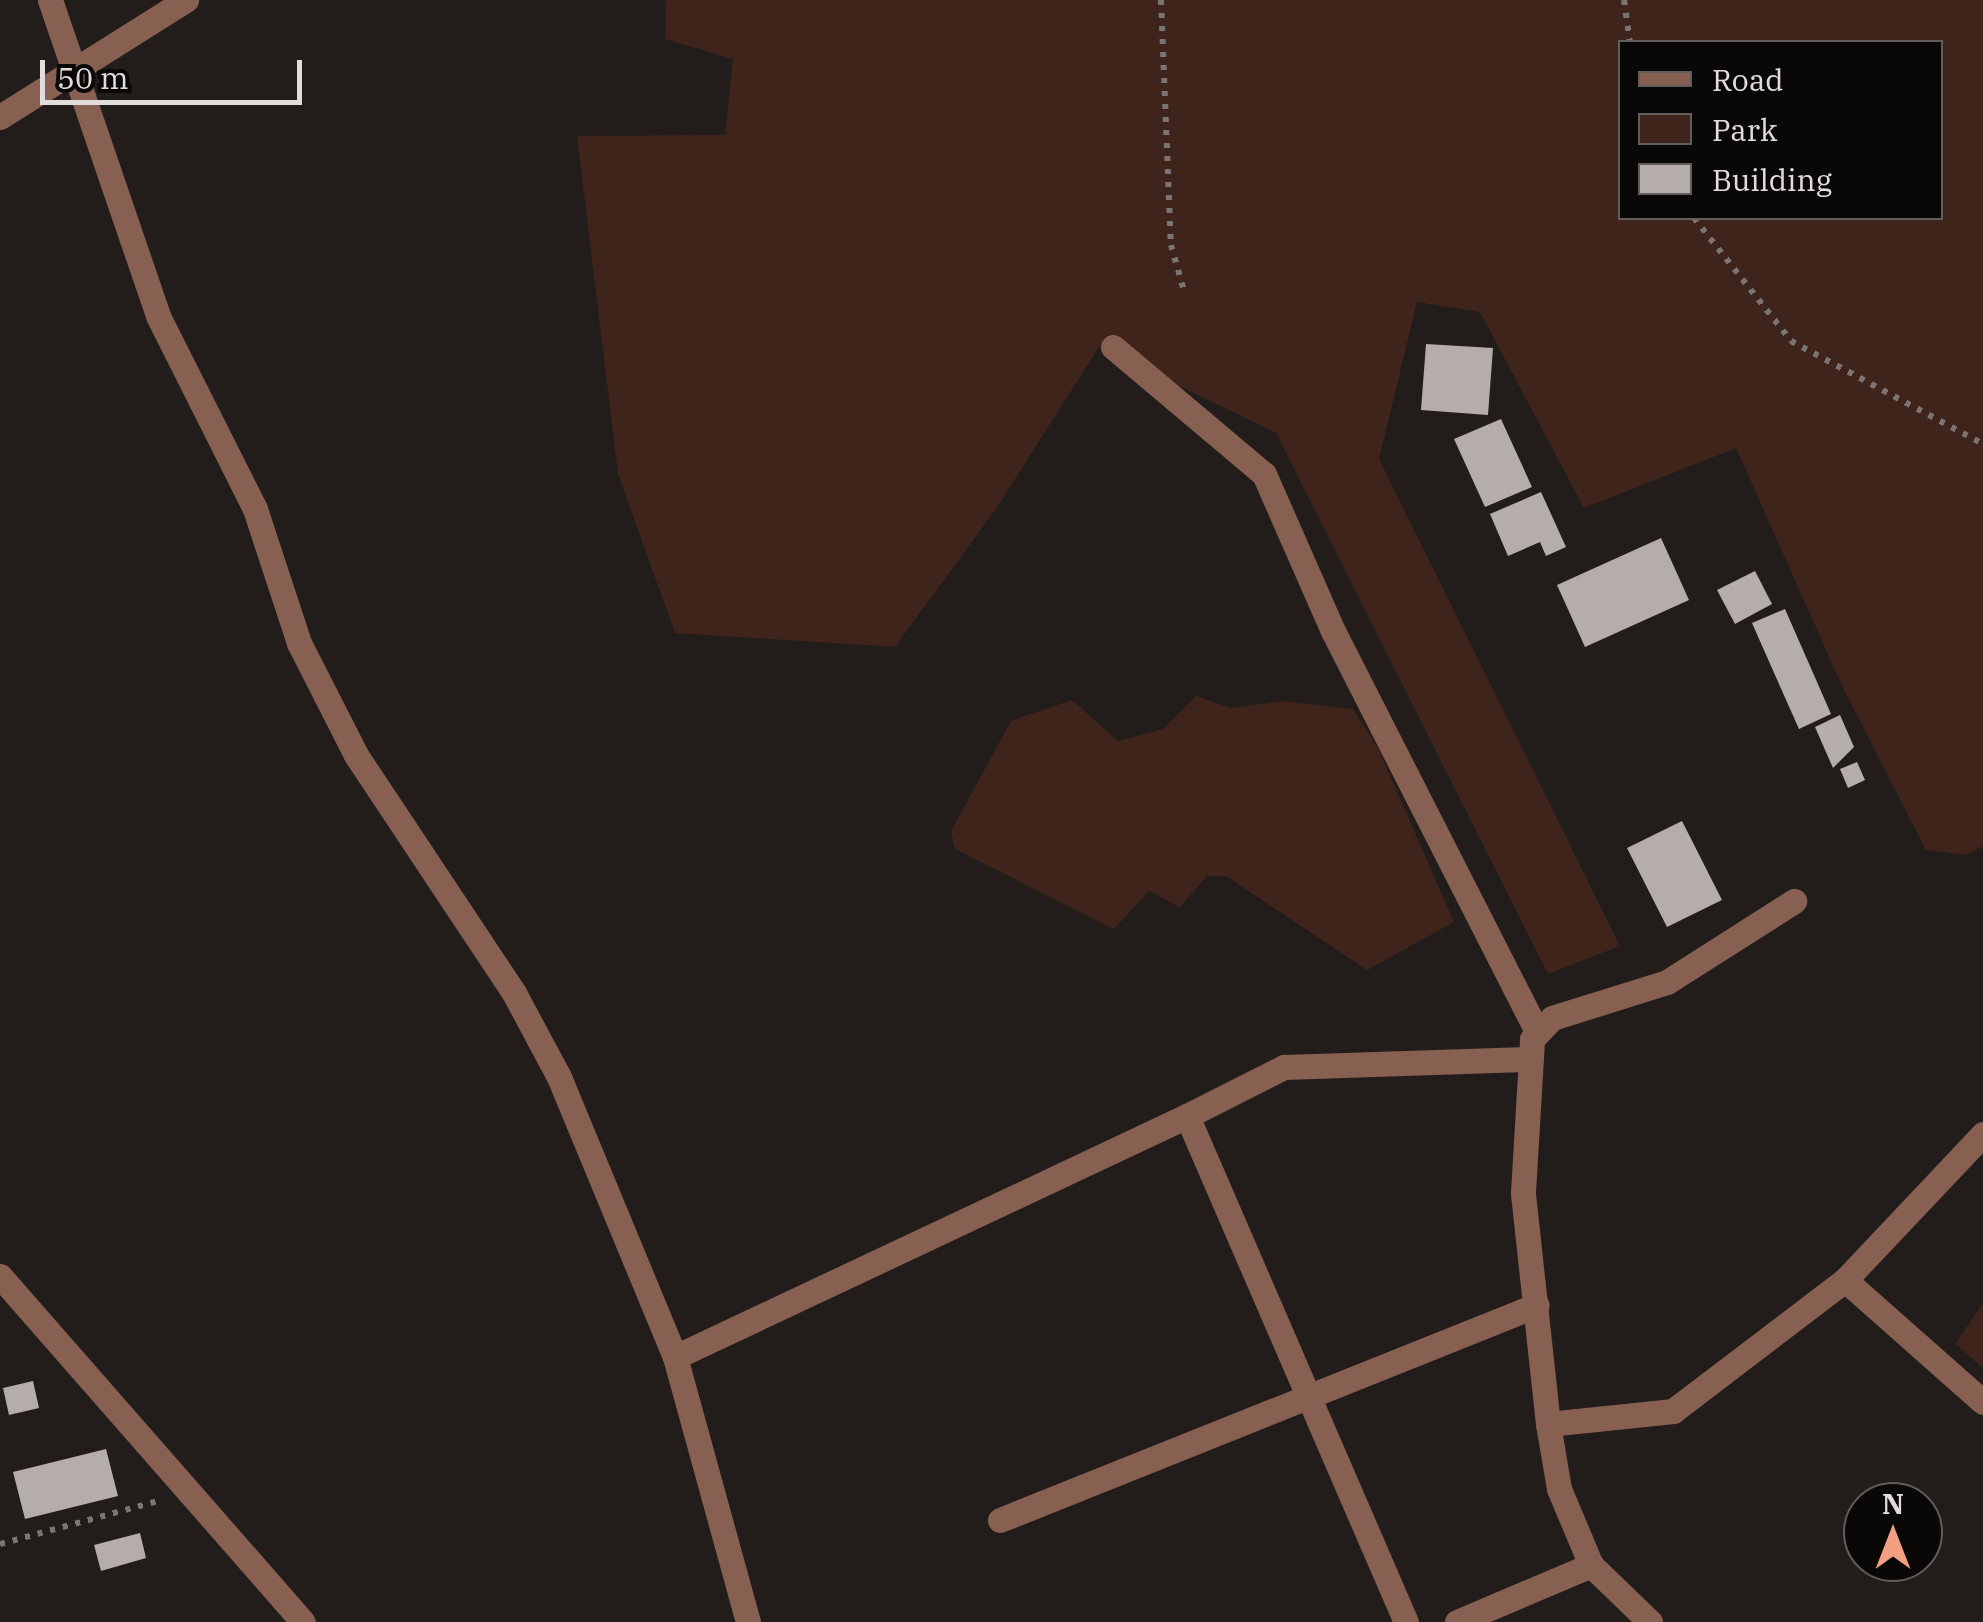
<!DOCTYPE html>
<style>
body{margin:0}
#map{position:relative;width:1983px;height:1622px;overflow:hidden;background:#221d1b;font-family:"IBM Plex Serif",serif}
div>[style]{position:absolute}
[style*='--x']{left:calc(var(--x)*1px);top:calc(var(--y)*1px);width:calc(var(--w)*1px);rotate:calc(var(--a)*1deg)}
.green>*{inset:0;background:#3e241a}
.building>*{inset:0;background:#b4adaa}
.path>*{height:6px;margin-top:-3px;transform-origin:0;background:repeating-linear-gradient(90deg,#7a7574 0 5px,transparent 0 13px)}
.minor>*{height:25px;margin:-12.5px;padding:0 12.5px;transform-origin:12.5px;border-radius:12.5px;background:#876051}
span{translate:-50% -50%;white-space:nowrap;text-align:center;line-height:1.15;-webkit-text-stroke:10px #0a0807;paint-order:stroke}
.legend{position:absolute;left:1618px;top:40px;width:325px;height:180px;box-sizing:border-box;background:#0a0807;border:2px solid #605d5c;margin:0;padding:12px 18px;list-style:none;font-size:30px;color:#e1dddc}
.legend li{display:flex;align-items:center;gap:20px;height:50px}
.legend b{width:50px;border:2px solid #605d5c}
.north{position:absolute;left:1843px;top:1482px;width:100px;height:100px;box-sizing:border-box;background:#0a0807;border:2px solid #605d5c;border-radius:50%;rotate:0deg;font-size:28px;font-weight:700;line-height:40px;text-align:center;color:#e1dddc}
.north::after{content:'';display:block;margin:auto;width:35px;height:45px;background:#f2a081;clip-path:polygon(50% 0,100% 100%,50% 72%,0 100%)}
.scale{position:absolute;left:40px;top:60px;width:262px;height:45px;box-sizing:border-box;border:5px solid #e1dddc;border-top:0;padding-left:12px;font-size:30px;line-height:35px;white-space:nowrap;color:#e1dddc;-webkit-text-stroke:8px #0a0807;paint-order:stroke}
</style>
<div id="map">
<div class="green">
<div style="clip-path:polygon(evenodd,666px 0,1983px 0,1983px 846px,1966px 855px,1926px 850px,1842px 686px,1736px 448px,1584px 508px,1480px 312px,1417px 302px,1379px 459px,1620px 946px,1548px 974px,1276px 433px,1099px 347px,998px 506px,895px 647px,675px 633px,618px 474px,577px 136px,725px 135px,733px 59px,665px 39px,666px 0,1620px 42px,1940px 42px,1940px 218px,1620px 218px,1620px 42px)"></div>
<div style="clip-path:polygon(1196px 696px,1231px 708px,1283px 701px,1353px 709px,1378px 748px,1454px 922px,1367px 970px,1226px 876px,1207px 876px,1180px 907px,1149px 891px,1114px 929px,955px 849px,951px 831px,1011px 721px,1072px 700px,1118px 741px,1163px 729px)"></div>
<div style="clip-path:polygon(1983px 1303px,1983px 1368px,1955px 1344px)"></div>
</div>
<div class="building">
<div style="clip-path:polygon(1426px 344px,1493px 348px,1488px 415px,1421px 410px)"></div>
<div style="clip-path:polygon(1501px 419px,1532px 487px,1485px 507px,1454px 439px)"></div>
<div style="clip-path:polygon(1541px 492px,1566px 547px,1546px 556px,1540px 542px,1508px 556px,1490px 514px)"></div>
<div style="clip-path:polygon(1661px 538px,1689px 600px,1585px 647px,1557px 585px)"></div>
<div style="clip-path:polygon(1755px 571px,1772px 604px,1735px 624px,1717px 590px)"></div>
<div style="clip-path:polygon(1785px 609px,1831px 714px,1799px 729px,1752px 623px)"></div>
<div style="clip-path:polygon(1840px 715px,1854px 747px,1833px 768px,1815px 727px)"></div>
<div style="clip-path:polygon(1857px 762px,1865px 780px,1848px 788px,1840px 769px)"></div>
<div style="clip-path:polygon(1682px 821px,1722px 900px,1667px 927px,1627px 848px)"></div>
<div style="clip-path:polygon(33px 1381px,39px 1408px,9px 1415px,3px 1388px)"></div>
<div style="clip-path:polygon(106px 1449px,118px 1496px,25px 1519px,13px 1472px)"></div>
<div style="clip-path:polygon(140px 1533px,146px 1558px,101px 1571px,94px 1545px)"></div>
</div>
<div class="path">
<div style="--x:1161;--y:0;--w:245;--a:87.7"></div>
<div style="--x:1171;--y:245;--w:48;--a:74.2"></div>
<div style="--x:1624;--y:0;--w:42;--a:81.9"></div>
<div style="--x:1694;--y:218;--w:157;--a:51.7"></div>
<div style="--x:1791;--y:341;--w:218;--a:28.2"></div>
<div style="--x:0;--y:1544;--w:168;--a:-15.2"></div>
</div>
<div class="minor">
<div style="--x:50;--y:0;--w:334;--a:71.1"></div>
<div style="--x:158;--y:316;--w:216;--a:63.3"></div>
<div style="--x:255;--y:509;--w:141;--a:71.8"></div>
<div style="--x:299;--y:643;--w:126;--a:63"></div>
<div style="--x:356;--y:755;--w:286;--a:56.4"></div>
<div style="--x:514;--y:993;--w:95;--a:61.8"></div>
<div style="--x:559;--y:1077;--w:303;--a:67.5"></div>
<div style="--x:675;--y:1357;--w:566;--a:-25.21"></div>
<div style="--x:1187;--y:1116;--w:551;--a:66.6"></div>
<div style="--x:0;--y:117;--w:220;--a:-32.2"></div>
<div style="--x:1113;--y:347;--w:197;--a:40.1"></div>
<div style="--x:1264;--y:474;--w:171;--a:66.3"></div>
<div style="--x:1333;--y:631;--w:451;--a:63"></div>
<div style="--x:1187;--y:1116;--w:109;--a:-26.8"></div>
<div style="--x:1284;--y:1067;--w:247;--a:-1.9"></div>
<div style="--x:0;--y:1276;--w:460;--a:48.8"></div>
<div style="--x:1845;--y:1280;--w:184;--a:41.5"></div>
<div style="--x:675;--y:1357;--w:275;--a:74.6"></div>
<div style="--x:1548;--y:1424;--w:233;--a:-96.2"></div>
<div style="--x:1523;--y:1192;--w:153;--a:-86.6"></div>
<div style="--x:1532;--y:1039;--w:29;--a:-46"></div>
<div style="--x:1552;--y:1018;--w:121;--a:-17.4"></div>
<div style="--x:1667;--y:982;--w:151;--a:-32.5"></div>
<div style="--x:1000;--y:1520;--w:578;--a:-21.82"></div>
<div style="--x:1457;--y:1622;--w:146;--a:-23"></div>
<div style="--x:1650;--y:1622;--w:82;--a:-136"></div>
<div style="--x:1591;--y:1565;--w:82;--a:-112.8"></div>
<div style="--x:1559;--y:1489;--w:66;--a:-99.6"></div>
<div style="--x:1548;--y:1424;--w:126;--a:-5.9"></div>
<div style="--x:1673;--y:1411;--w:216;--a:-37.3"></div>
<div style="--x:1845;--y:1280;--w:201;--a:-46.6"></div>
</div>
<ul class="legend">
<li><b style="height:12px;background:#876051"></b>Road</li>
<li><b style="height:28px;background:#3e241a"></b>Park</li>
<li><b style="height:28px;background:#b4adaa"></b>Building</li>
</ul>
<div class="north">N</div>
<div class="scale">50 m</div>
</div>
